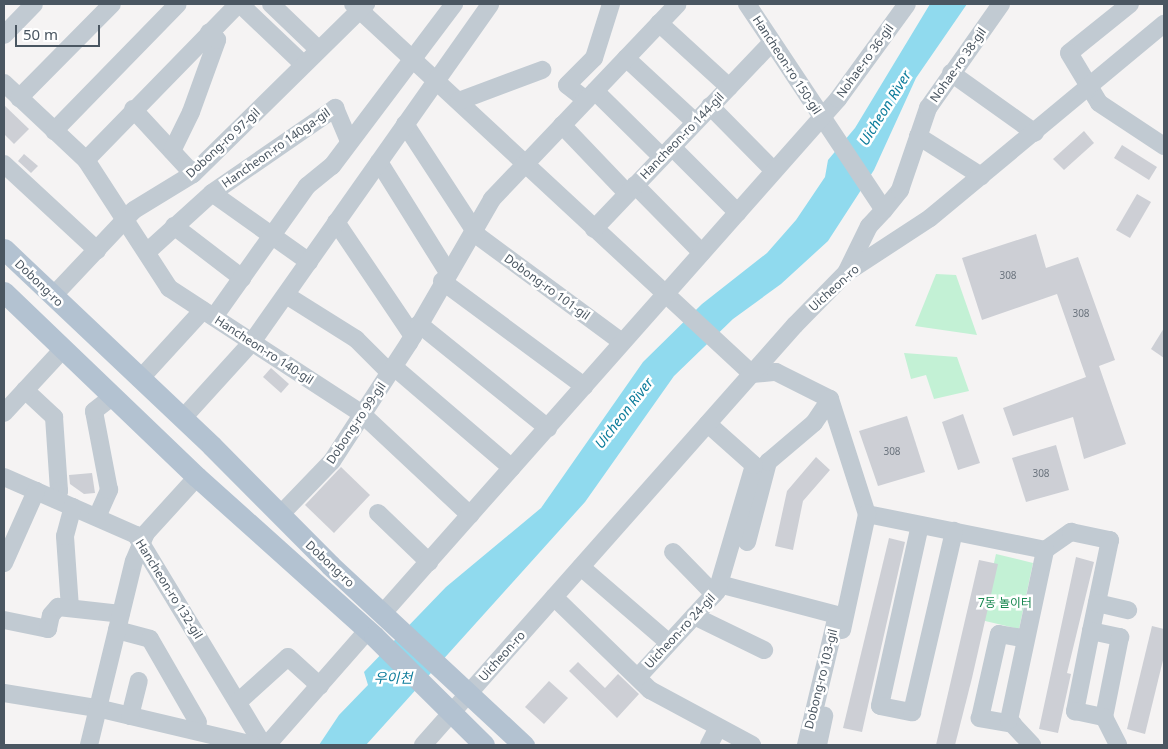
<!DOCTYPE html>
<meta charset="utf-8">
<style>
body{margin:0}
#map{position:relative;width:1168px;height:749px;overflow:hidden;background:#f5f3f3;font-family:"Noto Sans","Noto Sans KR",sans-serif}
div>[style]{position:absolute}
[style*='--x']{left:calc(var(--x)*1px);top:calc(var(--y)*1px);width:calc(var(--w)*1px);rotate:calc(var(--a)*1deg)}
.green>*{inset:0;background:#c3f1d5}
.water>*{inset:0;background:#90daee}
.building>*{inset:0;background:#cdcfd5}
.minor>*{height:18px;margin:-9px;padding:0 9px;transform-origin:9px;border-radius:9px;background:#c1cad2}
.major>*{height:21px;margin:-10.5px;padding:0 10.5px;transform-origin:10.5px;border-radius:10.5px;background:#b3c2d1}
span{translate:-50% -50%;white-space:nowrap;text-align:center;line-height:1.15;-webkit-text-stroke:5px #fff;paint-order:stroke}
.number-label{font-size:10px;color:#6b747e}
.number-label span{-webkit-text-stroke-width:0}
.street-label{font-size:12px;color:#4a5661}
.park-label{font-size:12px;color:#17864f}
.water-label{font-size:14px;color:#0c7c9b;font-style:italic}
.frame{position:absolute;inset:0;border:5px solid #4a5661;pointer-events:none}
.scale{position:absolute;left:15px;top:25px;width:85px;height:22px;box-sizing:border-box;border:2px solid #4a5661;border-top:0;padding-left:6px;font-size:15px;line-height:18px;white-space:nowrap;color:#4a5661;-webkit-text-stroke:4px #fff;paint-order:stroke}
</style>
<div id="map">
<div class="green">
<div style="clip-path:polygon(936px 274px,956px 275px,977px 335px,915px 326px)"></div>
<div style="clip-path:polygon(904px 353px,957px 357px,969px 391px,934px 399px,926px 375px,911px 379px)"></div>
<div style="clip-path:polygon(996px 554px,1033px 563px,1019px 629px,981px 620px)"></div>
</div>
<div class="water">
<div style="clip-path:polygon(930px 4px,967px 4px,916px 78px,874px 170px,828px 241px,781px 284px,733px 319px,674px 376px,585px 502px,366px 745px,319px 745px,339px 715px,368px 685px,364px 672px,446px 587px,541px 508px,643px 362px,702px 304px,767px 253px,796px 220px,825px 177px,828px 160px,855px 128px)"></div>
</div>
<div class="building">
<div style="clip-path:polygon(4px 105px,29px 129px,14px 144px,4px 134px)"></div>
<div style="clip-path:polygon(1084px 131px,1094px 143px,1064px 170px,1053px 159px)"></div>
<div style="clip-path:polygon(1122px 145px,1157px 167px,1149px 180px,1114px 158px)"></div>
<div style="clip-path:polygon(24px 154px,38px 166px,31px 173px,18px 161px)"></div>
<div style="clip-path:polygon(1137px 194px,1151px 202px,1130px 238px,1116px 230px)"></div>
<div style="clip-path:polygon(1036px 234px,1046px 268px,1078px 257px,1115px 360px,1099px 366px,1126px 444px,1084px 459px,1073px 417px,1013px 436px,1003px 408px,1086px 377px,1057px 294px,982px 320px,962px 258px)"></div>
<div style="clip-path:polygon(1164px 328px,1164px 358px,1151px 349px)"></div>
<div style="clip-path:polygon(271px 368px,289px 384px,281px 393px,263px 377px)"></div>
<div style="clip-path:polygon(963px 414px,980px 463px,958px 470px,942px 422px)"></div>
<div style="clip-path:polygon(907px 416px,925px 472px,878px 486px,859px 431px)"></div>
<div style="clip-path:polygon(1056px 445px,1069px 490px,1026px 502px,1012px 458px)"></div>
<div style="clip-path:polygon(816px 457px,830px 470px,803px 501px,793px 550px,775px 546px,787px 491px)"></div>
<div style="clip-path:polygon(341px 467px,370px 495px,334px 533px,305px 505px)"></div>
<div style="clip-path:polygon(92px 473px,95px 493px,84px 494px,70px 484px,69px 475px)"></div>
<div style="clip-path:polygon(889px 538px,905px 542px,862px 732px,843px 728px)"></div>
<div style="clip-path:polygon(1076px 557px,1094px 562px,1067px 673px,1071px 674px,1058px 733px,1039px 729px)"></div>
<div style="clip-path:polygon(979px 560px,998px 564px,972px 678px,955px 745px,936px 745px)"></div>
<div style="clip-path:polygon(1152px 626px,1164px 629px,1164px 656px,1145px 734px,1127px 729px)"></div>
<div style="clip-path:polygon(578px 662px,605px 688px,618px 674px,639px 694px,617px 718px,569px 671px)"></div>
<div style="clip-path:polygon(549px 681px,568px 698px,544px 724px,525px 707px)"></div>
</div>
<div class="minor">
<div style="--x:240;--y:4;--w:87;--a:43.6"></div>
<div style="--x:271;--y:4;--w:65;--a:43.8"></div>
<div style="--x:353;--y:4;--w:544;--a:42.84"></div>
<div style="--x:752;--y:374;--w:24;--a:-5"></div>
<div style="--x:776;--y:372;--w:60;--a:26.6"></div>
<div style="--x:830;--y:399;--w:121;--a:72.2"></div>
<div style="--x:867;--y:514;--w:182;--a:11.4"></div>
<div style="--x:1045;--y:550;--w:32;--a:-35"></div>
<div style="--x:1071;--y:532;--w:40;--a:12"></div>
<div style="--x:1110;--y:540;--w:93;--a:101.8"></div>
<div style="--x:1091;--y:631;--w:30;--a:12"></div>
<div style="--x:1120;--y:637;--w:82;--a:101.3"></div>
<div style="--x:1104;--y:717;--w:31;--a:63"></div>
<div style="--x:747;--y:4;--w:247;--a:56.4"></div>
<div style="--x:884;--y:210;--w:22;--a:133"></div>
<div style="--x:869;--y:226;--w:50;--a:116.1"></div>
<div style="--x:1130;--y:4;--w:78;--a:141.2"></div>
<div style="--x:1069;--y:53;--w:58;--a:59"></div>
<div style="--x:1099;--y:103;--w:78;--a:33.5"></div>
<div style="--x:659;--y:23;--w:95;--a:42.4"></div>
<div style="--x:4;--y:35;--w:43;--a:-45.9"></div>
<div style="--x:626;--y:58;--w:94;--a:42.8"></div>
<div style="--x:951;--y:73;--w:103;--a:35.5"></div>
<div style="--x:4;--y:83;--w:112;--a:43.2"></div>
<div style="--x:86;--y:160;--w:153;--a:57"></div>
<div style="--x:169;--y:288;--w:230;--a:33.1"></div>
<div style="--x:362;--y:414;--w:148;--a:43.1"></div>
<div style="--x:595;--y:91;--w:94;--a:44.6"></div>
<div style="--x:19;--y:98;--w:132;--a:-45.3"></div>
<div style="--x:586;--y:100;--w:24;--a:-142"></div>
<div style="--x:567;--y:85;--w:38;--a:-45"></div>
<div style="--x:594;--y:58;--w:57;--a:-72.5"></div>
<div style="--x:459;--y:101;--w:89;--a:-20.5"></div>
<div style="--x:710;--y:106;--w:91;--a:45.4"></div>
<div style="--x:133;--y:109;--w:88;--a:47.3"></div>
<div style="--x:405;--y:124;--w:134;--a:56.9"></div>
<div style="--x:478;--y:236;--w:179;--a:36.4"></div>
<div style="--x:562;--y:125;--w:94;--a:46.3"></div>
<div style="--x:54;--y:131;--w:177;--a:-45.7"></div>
<div style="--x:918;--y:136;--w:75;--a:32.4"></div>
<div style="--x:672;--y:147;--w:93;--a:45"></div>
<div style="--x:172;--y:151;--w:43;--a:-64"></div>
<div style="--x:191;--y:112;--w:77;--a:-70.1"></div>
<div style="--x:217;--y:40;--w:11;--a:-135"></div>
<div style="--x:86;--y:160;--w:218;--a:-45.7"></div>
<div style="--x:379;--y:162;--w:128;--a:58"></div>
<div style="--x:4;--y:164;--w:127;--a:42.8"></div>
<div style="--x:635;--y:185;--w:95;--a:45.4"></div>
<div style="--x:212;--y:193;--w:119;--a:35.4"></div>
<div style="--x:884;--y:210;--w:26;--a:-51"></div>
<div style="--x:900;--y:190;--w:87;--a:-71.1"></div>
<div style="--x:928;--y:108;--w:127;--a:-54.9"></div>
<div style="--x:336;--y:222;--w:138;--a:56"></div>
<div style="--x:174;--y:226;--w:86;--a:37.4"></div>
<div style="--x:594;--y:229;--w:257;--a:-46.4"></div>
<div style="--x:147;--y:252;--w:88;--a:-42.2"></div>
<div style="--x:212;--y:193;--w:150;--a:-34.6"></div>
<div style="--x:335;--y:108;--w:36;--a:67"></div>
<div style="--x:442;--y:281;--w:177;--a:36.5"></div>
<div style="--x:286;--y:295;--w:83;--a:32.2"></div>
<div style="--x:356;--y:339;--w:48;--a:45"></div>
<div style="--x:53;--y:296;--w:118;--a:-46.7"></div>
<div style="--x:134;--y:210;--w:69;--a:-31.4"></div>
<div style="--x:193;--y:174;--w:243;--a:-44.5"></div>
<div style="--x:214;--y:317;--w:161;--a:-54.6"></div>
<div style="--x:307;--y:186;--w:32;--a:-39"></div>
<div style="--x:332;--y:166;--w:203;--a:-53"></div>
<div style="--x:419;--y:324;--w:166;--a:38.9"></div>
<div style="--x:394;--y:367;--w:155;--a:40.6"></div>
<div style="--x:140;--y:379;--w:93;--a:-47.6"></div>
<div style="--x:25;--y:390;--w:40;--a:43"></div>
<div style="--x:54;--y:417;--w:74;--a:86.1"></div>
<div style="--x:59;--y:491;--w:9;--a:111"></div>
<div style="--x:4;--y:413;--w:87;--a:-47.3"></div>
<div style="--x:183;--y:418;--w:103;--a:-47.8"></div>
<div style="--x:252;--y:342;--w:413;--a:-54.8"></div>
<div style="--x:4;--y:477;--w:144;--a:23.7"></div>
<div style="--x:136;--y:535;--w:245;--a:58.8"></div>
<div style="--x:378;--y:513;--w:71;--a:43.9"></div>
<div style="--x:280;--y:515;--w:75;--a:-46.1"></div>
<div style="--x:332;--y:461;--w:141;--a:-56.9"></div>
<div style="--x:409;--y:343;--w:166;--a:-60"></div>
<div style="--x:492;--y:199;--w:269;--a:-46.4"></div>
<div style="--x:97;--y:517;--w:30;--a:-66"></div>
<div style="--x:109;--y:490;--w:80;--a:-100.8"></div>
<div style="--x:94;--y:411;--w:24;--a:-38"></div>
<div style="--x:920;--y:525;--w:185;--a:102.5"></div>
<div style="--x:880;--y:706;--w:33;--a:11"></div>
<div style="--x:912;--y:712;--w:186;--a:-76.9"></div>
<div style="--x:747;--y:542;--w:83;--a:-75.3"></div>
<div style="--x:768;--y:462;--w:60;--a:-40.3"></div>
<div style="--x:814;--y:423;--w:29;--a:-56"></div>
<div style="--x:673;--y:552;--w:59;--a:45.7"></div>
<div style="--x:4;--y:563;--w:79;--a:-66"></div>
<div style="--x:581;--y:567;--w:116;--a:40.8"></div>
<div style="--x:719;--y:584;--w:122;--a:14.7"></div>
<div style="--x:837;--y:615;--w:134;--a:103.4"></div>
<div style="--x:554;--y:597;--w:134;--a:44.1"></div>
<div style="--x:650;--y:690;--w:116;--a:28.3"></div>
<div style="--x:1097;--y:603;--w:32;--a:13"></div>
<div style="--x:70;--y:608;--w:72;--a:-94"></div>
<div style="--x:65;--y:536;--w:30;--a:-75"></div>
<div style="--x:383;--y:613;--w:686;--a:-48.48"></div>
<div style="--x:838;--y:99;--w:117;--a:-54"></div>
<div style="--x:694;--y:616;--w:78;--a:25.9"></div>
<div style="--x:4;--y:620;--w:45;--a:11.6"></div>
<div style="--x:48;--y:629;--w:14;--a:-78"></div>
<div style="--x:51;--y:615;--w:11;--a:-49"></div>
<div style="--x:58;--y:607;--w:63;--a:6.3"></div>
<div style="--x:117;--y:630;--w:34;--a:15"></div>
<div style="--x:150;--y:639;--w:96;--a:60"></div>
<div style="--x:842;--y:630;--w:119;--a:-77.8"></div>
<div style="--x:1091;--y:631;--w:82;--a:101.3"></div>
<div style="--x:1075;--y:711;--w:30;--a:12"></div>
<div style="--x:638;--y:677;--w:117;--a:-47.4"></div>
<div style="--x:717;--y:591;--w:131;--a:-73.6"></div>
<div style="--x:754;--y:465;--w:62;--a:-138.3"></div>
<div style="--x:4;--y:693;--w:94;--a:9.2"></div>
<div style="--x:97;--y:708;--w:160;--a:13.3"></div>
<div style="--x:238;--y:702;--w:67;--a:-42"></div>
<div style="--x:288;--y:657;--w:43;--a:42.2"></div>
<div style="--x:130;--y:716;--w:36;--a:-76"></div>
<div style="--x:1013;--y:724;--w:34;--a:-170"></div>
<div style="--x:980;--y:718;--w:86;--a:-77.3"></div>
<div style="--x:999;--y:634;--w:27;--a:10"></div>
<div style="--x:89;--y:745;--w:189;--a:-76.3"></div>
<div style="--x:134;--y:561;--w:30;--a:-67"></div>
<div style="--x:146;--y:533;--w:76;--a:-47.7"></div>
<div style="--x:267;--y:745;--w:153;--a:-48.7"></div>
<div style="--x:423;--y:745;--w:561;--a:-48.47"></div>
<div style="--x:795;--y:325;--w:73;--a:-45.6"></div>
<div style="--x:846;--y:273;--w:100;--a:-33.2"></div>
<div style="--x:930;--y:218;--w:304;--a:-39.7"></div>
<div style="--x:709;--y:745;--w:20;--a:-63"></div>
<div style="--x:818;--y:745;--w:30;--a:-78"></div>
<div style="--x:1032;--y:745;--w:34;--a:-133"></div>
<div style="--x:1009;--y:720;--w:174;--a:-78"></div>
</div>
<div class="major">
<div style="--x:4;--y:249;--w:286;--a:43.4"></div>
<div style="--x:212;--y:446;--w:168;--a:45.2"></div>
<div style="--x:330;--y:565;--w:265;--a:42.9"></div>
<div style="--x:4;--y:292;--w:267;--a:43.8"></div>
<div style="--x:197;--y:477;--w:238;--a:41.9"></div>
<div style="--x:374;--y:636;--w:155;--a:44.7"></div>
</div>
<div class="number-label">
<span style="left:1008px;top:276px">308</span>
<span style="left:1081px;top:314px">308</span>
<span style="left:892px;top:452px">308</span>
<span style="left:1041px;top:474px">308</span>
</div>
<div class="street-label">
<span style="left:865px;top:61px;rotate:-54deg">Nohae-ro 36-gil</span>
<span style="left:787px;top:65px;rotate:57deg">Hancheon-ro 150-gil</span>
<span style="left:958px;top:65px;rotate:-55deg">Nohae-ro 38-gil</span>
<span style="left:682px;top:136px;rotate:-46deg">Hancheon-ro 144-gil</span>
<span style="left:223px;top:143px;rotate:-43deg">Dobong-ro 97-gil</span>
<span style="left:276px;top:148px;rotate:-35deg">Hancheon-ro 140ga-gil</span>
<span style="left:39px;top:283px;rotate:44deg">Dobong-ro</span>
<span style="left:547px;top:287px;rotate:36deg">Dobong-ro 101-gil</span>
<span style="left:834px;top:288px;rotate:-42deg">Uicheon-ro</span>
<span style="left:264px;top:350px;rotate:33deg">Hancheon-ro 140-gil</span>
<span style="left:356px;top:423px;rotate:-56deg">Dobong-ro 99-gil</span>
<span style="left:330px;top:564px;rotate:43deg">Dobong-ro</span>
<span style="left:169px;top:589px;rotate:58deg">Hancheon-ro 132-gil</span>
<span style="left:680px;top:631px;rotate:-47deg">Uicheon-ro 24-gil</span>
<span style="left:502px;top:656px;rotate:-48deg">Uicheon-ro</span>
<span style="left:821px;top:679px;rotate:-76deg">Dobong-ro 103-gil</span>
</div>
<div class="park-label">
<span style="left:1005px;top:603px">7동 놀이터</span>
</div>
<div class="water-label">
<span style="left:885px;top:108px;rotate:-58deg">Uicheon River</span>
<span style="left:624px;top:413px;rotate:-52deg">Uicheon River</span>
<span style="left:393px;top:678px">우이천</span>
</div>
<div class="frame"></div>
<div class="scale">50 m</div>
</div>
